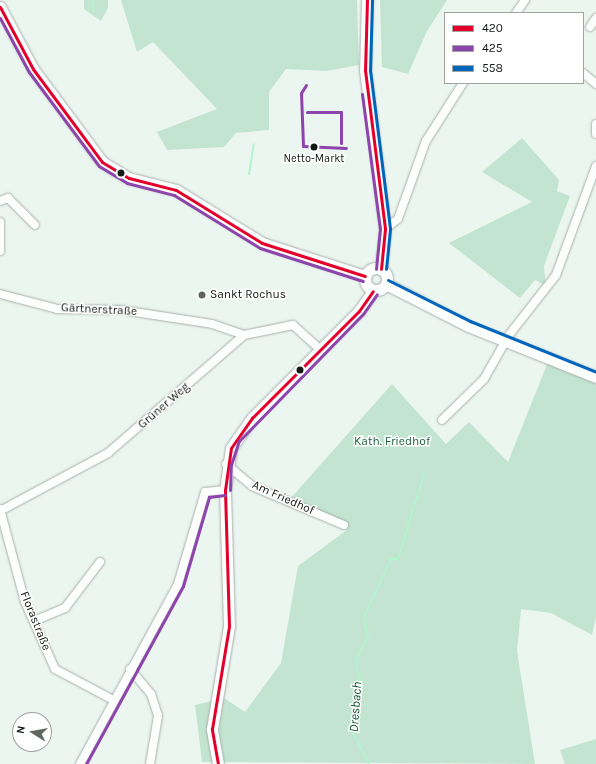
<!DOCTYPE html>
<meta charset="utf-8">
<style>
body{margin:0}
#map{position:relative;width:596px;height:764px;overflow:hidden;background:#ecf6f0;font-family:Karla,sans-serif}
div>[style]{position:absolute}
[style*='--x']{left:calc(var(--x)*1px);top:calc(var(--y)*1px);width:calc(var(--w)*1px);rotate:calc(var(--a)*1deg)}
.green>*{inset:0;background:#c3e4d0}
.stream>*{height:2px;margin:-1px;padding:0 1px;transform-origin:1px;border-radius:1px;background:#b3f3ce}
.roads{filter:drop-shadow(0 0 1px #a8afab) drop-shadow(0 0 1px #a8afab)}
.street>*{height:8px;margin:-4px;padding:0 4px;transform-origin:4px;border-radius:4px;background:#fcfefd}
.secondary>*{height:11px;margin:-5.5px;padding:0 5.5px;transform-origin:5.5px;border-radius:5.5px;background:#fcfefd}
.secondary>.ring{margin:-5.5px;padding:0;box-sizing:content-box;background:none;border:11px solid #fcfefd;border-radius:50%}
.bus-1>*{height:3px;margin:-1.5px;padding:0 1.5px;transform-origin:1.5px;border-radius:1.5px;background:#e4002b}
.bus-2>*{height:3px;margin:-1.5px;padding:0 1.5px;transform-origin:1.5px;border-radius:1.5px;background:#8e44ad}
.bus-3>*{height:3px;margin:-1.5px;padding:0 1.5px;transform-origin:1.5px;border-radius:1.5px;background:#0065bd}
.dots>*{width:11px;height:11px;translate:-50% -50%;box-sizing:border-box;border:2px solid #fff;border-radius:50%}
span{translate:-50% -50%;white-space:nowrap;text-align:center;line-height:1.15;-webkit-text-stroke:3px #fff;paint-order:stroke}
.bus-label{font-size:11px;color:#121814}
.poi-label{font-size:12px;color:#121814}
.left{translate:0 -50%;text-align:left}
.street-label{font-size:12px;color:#121814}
.park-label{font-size:12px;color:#216140}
.water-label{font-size:13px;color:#115434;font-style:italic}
.legend{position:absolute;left:444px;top:12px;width:140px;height:72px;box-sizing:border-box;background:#fff;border:1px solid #a0a3a1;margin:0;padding:5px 7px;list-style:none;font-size:12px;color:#121814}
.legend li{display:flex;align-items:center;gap:8px;height:20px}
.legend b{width:20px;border:1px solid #a0a3a1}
.north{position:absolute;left:12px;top:712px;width:40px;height:40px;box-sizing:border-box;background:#fff;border:1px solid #a0a3a1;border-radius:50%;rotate:281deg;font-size:11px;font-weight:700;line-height:16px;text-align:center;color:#121814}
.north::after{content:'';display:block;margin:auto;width:14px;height:18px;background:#5e6661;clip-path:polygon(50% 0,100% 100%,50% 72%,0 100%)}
</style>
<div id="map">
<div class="green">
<div style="clip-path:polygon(84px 0,108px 0,108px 8px,101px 21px,84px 9px)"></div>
<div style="clip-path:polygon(121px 0,357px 0,359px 65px,326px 71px,286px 69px,269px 92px,269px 130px,236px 133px,224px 147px,167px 150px,157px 132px,217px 109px,153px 42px,137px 52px)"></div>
<div style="clip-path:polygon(380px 0,447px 0,427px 31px,408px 74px,382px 67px)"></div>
<div style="clip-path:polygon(522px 138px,559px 180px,557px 191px,570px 196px,544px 266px,546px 286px,535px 280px,520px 298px,449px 243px,532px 202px,482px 172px)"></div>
<div style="clip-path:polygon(548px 362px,596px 382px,596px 617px,592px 635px,551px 613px,521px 609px,517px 651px,535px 764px,202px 762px,195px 705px,224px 698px,245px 712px,281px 663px,298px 566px,347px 530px,342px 522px,290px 499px,392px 384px,446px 444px,469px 422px,508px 462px)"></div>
<div style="clip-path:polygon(596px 739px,596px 764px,565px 764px,560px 750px)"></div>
</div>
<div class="stream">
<div style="--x:92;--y:0;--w:10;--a:84"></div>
<div style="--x:249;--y:174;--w:30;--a:-81"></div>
<div style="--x:369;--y:764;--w:36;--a:-117"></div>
<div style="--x:353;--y:732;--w:51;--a:-82.2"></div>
<div style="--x:360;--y:681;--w:21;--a:-101"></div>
<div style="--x:356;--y:660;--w:27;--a:-63"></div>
<div style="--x:368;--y:636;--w:19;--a:-102"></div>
<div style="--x:364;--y:617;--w:64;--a:-65"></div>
<div style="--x:391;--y:559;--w:7;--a:0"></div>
<div style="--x:398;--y:559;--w:89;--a:-73"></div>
</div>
<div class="roads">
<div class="street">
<div style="--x:516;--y:13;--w:16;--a:-55"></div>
<div style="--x:590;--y:27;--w:11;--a:-56"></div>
<div style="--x:583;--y:73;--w:17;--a:40"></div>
<div style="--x:596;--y:124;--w:10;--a:90"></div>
<div style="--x:0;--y:201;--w:9;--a:-21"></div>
<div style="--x:8;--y:198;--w:38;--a:45"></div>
<div style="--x:0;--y:222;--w:29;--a:90"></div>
<div style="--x:385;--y:229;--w:16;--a:-38"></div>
<div style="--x:398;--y:219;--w:83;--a:-70.3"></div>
<div style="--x:426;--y:141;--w:69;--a:-57.5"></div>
<div style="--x:0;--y:294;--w:59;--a:14.7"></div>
<div style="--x:57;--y:309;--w:64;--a:0.9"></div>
<div style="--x:121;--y:310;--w:92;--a:8.7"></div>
<div style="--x:212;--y:324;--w:34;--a:19"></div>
<div style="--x:442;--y:420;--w:59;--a:-44.3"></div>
<div style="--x:484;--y:379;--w:51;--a:-60.4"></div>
<div style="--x:509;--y:335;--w:76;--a:-51.9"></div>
<div style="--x:556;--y:275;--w:116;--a:-69.8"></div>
<div style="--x:226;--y:464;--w:34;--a:40"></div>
<div style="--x:252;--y:486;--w:100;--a:23"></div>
<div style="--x:0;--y:509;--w:96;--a:75"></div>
<div style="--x:25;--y:602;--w:73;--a:65.9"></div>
<div style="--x:55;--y:669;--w:66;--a:28.1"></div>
<div style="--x:0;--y:511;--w:123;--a:-28.2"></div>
<div style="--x:108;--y:453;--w:180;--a:-40.9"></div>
<div style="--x:244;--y:335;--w:50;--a:-11.5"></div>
<div style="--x:293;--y:325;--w:38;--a:42"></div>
<div style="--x:34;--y:621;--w:34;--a:-23"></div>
<div style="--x:65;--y:608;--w:58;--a:-52.7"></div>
<div style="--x:130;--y:669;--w:33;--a:50"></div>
<div style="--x:151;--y:694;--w:23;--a:72"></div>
<div style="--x:158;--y:716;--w:49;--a:99.5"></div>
<div style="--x:80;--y:764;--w:205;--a:-61.4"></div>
<div style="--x:178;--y:584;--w:96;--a:-73.6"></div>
<div style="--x:205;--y:492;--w:20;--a:-6"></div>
</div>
<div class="secondary">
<div style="--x:367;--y:0;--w:70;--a:91.6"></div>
<div style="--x:365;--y:70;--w:160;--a:82.8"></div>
<div style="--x:385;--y:229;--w:40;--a:95.7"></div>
<div style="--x:0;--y:7;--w:70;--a:62"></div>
<div style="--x:33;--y:69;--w:116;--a:53.4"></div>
<div style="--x:102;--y:162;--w:31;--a:31"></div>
<div style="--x:129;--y:178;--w:49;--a:14.3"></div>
<div style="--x:176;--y:190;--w:101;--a:31.6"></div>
<div style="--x:262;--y:243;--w:108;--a:17.8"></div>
<div class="ring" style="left:365px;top:268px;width:11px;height:11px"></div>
<div style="--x:386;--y:284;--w:92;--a:27.1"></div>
<div style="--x:468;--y:326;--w:138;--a:21.7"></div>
<div style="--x:218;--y:764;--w:36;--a:-100"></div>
<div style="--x:212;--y:729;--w:104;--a:-80.6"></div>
<div style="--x:229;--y:626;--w:136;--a:-91.7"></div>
<div style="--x:225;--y:490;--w:42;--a:-81.9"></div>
<div style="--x:231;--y:448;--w:37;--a:-55"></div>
<div style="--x:252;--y:418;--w:151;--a:-45"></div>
<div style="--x:359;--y:311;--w:24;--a:-55"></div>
</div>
</div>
<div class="bus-1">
<div style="--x:367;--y:0;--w:70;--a:91.6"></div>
<div style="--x:365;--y:70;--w:160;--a:82.8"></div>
<div style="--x:385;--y:229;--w:40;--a:95.7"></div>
<div style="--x:0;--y:7;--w:70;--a:62"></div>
<div style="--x:33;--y:69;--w:116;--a:53.4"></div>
<div style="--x:102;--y:162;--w:31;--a:31"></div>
<div style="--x:129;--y:178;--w:49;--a:14.3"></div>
<div style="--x:176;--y:190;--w:101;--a:31.6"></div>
<div style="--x:262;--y:243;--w:108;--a:17.8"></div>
<div style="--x:218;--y:764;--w:36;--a:-100"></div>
<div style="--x:212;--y:729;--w:104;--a:-80.6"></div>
<div style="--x:229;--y:626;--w:136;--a:-91.7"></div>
<div style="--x:225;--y:490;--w:42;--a:-81.9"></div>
<div style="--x:231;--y:448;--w:37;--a:-55"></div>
<div style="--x:252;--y:418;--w:151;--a:-45"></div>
<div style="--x:359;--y:311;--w:24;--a:-55"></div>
</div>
<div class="bus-2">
<div style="--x:0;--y:18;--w:61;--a:61.8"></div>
<div style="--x:29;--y:72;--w:117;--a:53.3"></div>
<div style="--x:99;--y:166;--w:33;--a:31"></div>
<div style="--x:127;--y:183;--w:49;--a:14.3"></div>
<div style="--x:174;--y:195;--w:101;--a:31.6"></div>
<div style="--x:260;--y:248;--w:108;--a:17.8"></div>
<div style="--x:306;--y:85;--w:9;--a:122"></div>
<div style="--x:301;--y:93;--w:53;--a:87.8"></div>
<div style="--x:303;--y:146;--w:43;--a:2.7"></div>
<div style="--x:362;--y:94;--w:136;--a:82.4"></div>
<div style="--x:380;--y:229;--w:40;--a:95.7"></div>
<div style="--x:307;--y:112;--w:34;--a:0"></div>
<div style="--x:341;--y:112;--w:31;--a:90"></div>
<div style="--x:230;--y:490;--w:25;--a:-88"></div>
<div style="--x:231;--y:465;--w:25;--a:-72"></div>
<div style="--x:239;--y:441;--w:177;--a:-45.7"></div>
<div style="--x:363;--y:314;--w:24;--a:-55"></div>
<div style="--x:86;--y:764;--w:203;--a:-61.4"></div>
<div style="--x:183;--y:586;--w:93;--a:-73.7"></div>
<div style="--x:209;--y:497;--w:16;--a:-7"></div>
</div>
<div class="bus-3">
<div style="--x:372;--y:0;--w:70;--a:91.6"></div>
<div style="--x:370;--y:70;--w:160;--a:82.8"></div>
<div style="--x:390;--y:229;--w:40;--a:95.7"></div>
<div style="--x:388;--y:280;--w:92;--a:26.6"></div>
<div style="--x:470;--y:321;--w:136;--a:22"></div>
</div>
<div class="dots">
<div style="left:314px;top:147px;background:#121814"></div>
<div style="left:121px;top:173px;background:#121814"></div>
<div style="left:202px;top:295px;background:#5e6661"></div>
<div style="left:300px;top:370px;background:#121814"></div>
</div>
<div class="bus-label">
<span style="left:314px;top:159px">Netto-Markt</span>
</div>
<div class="poi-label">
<span class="left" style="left:210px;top:295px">Sankt Rochus</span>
</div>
<div class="street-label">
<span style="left:99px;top:310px;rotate:3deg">Gärtnerstraße</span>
<span style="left:164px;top:406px;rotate:-41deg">Grüner Weg</span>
<span style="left:283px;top:498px;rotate:24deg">Am Friedhof</span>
<span style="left:35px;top:621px;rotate:68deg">Florastraße</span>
</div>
<div class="park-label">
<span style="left:392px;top:442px">Kath. Friedhof</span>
</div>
<div class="water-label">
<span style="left:356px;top:707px;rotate:-86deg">Dresbach</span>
</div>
<ul class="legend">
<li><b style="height:5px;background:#e4002b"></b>420</li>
<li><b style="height:5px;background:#8e44ad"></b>425</li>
<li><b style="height:5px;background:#0065bd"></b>558</li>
</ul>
<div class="north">N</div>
</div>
